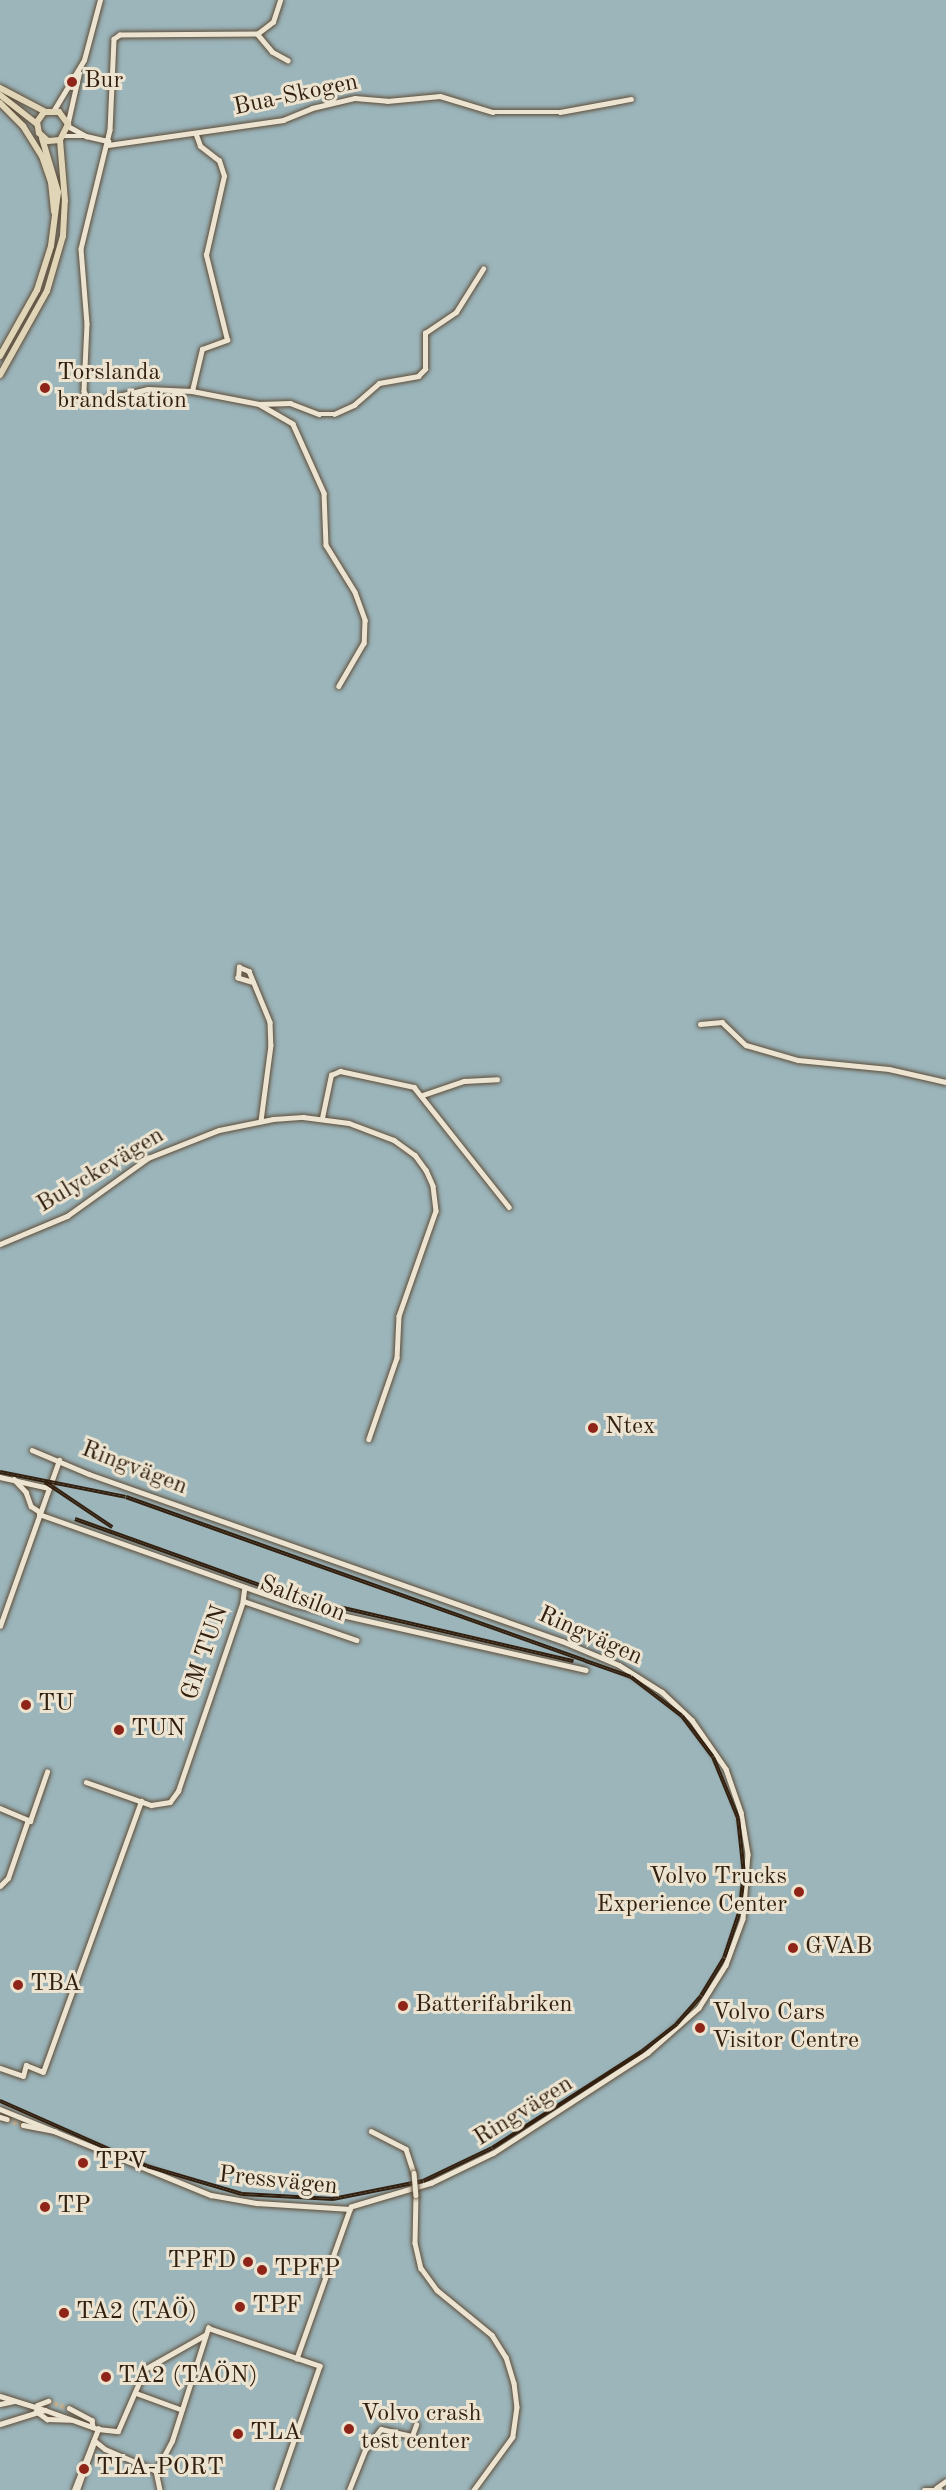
<!DOCTYPE html>
<meta charset="utf-8">
<style>
body{margin:0}
#map{position:relative;width:946px;height:2490px;overflow:hidden;background:#e1d5b7;font-family:"Old Standard TT",serif}
div>[style]{position:absolute}
[style*='--x']{left:calc(var(--x)*1px);top:calc(var(--y)*1px);width:calc(var(--w)*1px);rotate:calc(var(--a)*1deg)}
.water>*{inset:0;background:#9bb5bb}
.minor-tunnel>*{height:4.5px;margin-top:-2.25px;transform-origin:0;background:repeating-linear-gradient(90deg,#beb195 0 4.5px,transparent 0 6.5px)}
.roads{filter:drop-shadow(0 0 2px #5e4c38) drop-shadow(0 0 2px #5e4c38)}
.minor>*{height:4.5px;margin:-2.25px;padding:0 2.25px;transform-origin:2.25px;border-radius:2.25px;background:#ece4d0}
.major>*{height:6px;margin:-3px;padding:0 3px;transform-origin:3px;border-radius:3px;background:#e1d5b7}
.rail>*{height:4px;margin-top:-2px;transform-origin:0;background:repeating-linear-gradient(90deg,#ece4d0 0 4.5px,#321f0e 0 9px);box-sizing:border-box;border-block:2px solid #321f0e}
.bridges{filter:drop-shadow(0 0 2px #5e4c38) drop-shadow(0 0 2px #5e4c38)}
.minor-bridge>*{height:4.5px;margin:-2.25px;padding:0 2.25px;transform-origin:2.25px;border-radius:2.25px;background:#ece4d0}
.dots>*{width:16px;height:16px;translate:-50% -50%;box-sizing:border-box;border:3px solid #ece4d0;border-radius:50%}
span{translate:-50% -50%;white-space:nowrap;text-align:center;line-height:1.15;-webkit-text-stroke:6px #ece4d0;paint-order:stroke}
.poi-label{font-size:24px;color:#321f0e}
.left{translate:0 -50%;text-align:left}
.right{translate:-100% -50%;text-align:right}
.street-label{font-size:24px;color:#321f0e}
</style>
<div id="map">
<div class="water">
<div style="clip-path:polygon(0 0,946px 0,946px 2490px,0 2490px)"></div>
</div>
<div class="minor-tunnel">
<div style="--x:7;--y:2119;--w:17;--a:21"></div>
<div style="--x:48;--y:2401;--w:22;--a:18"></div>
</div>
<div class="roads">
<div class="minor">
<div style="--x:257;--y:34;--w:20;--a:-37"></div>
<div style="--x:273;--y:22;--w:23;--a:-72"></div>
<div style="--x:288;--y:61;--w:18;--a:-151"></div>
<div style="--x:272;--y:52;--w:23;--a:-130"></div>
<div style="--x:257;--y:34;--w:137;--a:179.6"></div>
<div style="--x:120;--y:35;--w:7;--a:146"></div>
<div style="--x:114;--y:39;--w:91;--a:92.5"></div>
<div style="--x:110;--y:130;--w:122;--a:103.7"></div>
<div style="--x:81;--y:249;--w:75;--a:85.4"></div>
<div style="--x:87;--y:324;--w:67;--a:92.6"></div>
<div style="--x:84;--y:391;--w:9;--a:63"></div>
<div style="--x:88;--y:399;--w:10;--a:11"></div>
<div style="--x:98;--y:401;--w:51;--a:-13.5"></div>
<div style="--x:148;--y:389;--w:44;--a:2.6"></div>
<div style="--x:192;--y:391;--w:68;--a:11"></div>
<div style="--x:259;--y:404;--w:39;--a:30"></div>
<div style="--x:293;--y:424;--w:76;--a:65.8"></div>
<div style="--x:324;--y:493;--w:52;--a:87.8"></div>
<div style="--x:326;--y:545;--w:55;--a:58.3"></div>
<div style="--x:355;--y:592;--w:30;--a:70"></div>
<div style="--x:365;--y:620;--w:23;--a:92"></div>
<div style="--x:364;--y:643;--w:50;--a:120.2"></div>
<div style="--x:54;--y:110;--w:58;--a:-59"></div>
<div style="--x:84;--y:60;--w:62;--a:-75.1"></div>
<div style="--x:68;--y:122;--w:50;--a:-77.3"></div>
<div style="--x:68;--y:126;--w:21;--a:29"></div>
<div style="--x:86;--y:136;--w:23;--a:13"></div>
<div style="--x:64;--y:136;--w:21;--a:0"></div>
<div style="--x:108;--y:145;--w:177;--a:-8.1"></div>
<div style="--x:283;--y:120;--w:31;--a:-22"></div>
<div style="--x:312;--y:108;--w:44;--a:-13.1"></div>
<div style="--x:355;--y:98;--w:32;--a:5"></div>
<div style="--x:387;--y:101;--w:53;--a:-5.4"></div>
<div style="--x:440;--y:96;--w:55;--a:16.8"></div>
<div style="--x:493;--y:112;--w:67;--a:0"></div>
<div style="--x:560;--y:112;--w:72;--a:-10.4"></div>
<div style="--x:192;--y:391;--w:43;--a:-76.6"></div>
<div style="--x:202;--y:349;--w:27;--a:-20"></div>
<div style="--x:227;--y:340;--w:88;--a:-103.9"></div>
<div style="--x:206;--y:255;--w:81;--a:-77.2"></div>
<div style="--x:224;--y:176;--w:16;--a:-108"></div>
<div style="--x:219;--y:161;--w:24;--a:-142"></div>
<div style="--x:200;--y:146;--w:12;--a:-110"></div>
<div style="--x:259;--y:404;--w:31;--a:-2"></div>
<div style="--x:290;--y:403;--w:31;--a:21"></div>
<div style="--x:319;--y:414;--w:15;--a:0"></div>
<div style="--x:334;--y:414;--w:22;--a:-24"></div>
<div style="--x:354;--y:405;--w:33;--a:-41"></div>
<div style="--x:379;--y:383;--w:40;--a:-10"></div>
<div style="--x:418;--y:376;--w:10;--a:-45"></div>
<div style="--x:425;--y:369;--w:36;--a:-90"></div>
<div style="--x:425;--y:333;--w:37;--a:-34"></div>
<div style="--x:456;--y:312;--w:51;--a:-57.9"></div>
<div style="--x:251;--y:982;--w:14;--a:-163"></div>
<div style="--x:238;--y:978;--w:11;--a:-85"></div>
<div style="--x:239;--y:967;--w:11;--a:22"></div>
<div style="--x:249;--y:971;--w:55;--a:67.6"></div>
<div style="--x:270;--y:1022;--w:23;--a:88"></div>
<div style="--x:271;--y:1045;--w:77;--a:97.5"></div>
<div style="--x:700;--y:1024;--w:22;--a:-5"></div>
<div style="--x:722;--y:1022;--w:33;--a:44"></div>
<div style="--x:746;--y:1045;--w:54;--a:16.1"></div>
<div style="--x:798;--y:1060;--w:91;--a:5.6"></div>
<div style="--x:889;--y:1069;--w:58;--a:12.8"></div>
<div style="--x:423;--y:1095;--w:43;--a:-18.9"></div>
<div style="--x:464;--y:1081;--w:33;--a:-3"></div>
<div style="--x:322;--y:1118;--w:44;--a:-78.2"></div>
<div style="--x:331;--y:1075;--w:10;--a:-24"></div>
<div style="--x:340;--y:1071;--w:76;--a:12.2"></div>
<div style="--x:414;--y:1087;--w:153;--a:51.6"></div>
<div style="--x:0;--y:1244;--w:73;--a:-22.7"></div>
<div style="--x:67;--y:1216;--w:100;--a:-35.6"></div>
<div style="--x:148;--y:1158;--w:76;--a:-21.5"></div>
<div style="--x:219;--y:1130;--w:55;--a:-11.5"></div>
<div style="--x:273;--y:1119;--w:30;--a:-4"></div>
<div style="--x:303;--y:1117;--w:46;--a:7.4"></div>
<div style="--x:349;--y:1123;--w:48;--a:20.7"></div>
<div style="--x:394;--y:1140;--w:26;--a:36"></div>
<div style="--x:415;--y:1155;--w:19;--a:54"></div>
<div style="--x:426;--y:1170;--w:17;--a:66"></div>
<div style="--x:433;--y:1186;--w:25;--a:83"></div>
<div style="--x:436;--y:1211;--w:111;--a:109.4"></div>
<div style="--x:399;--y:1316;--w:42;--a:92.7"></div>
<div style="--x:397;--y:1358;--w:86;--a:109.1"></div>
<div style="--x:32;--y:1450;--w:62;--a:22.8"></div>
<div style="--x:89;--y:1474;--w:502;--a:19.45"></div>
<div style="--x:562;--y:1641;--w:62;--a:22.8"></div>
<div style="--x:619;--y:1665;--w:51;--a:32.1"></div>
<div style="--x:662;--y:1692;--w:41;--a:43"></div>
<div style="--x:692;--y:1720;--w:60;--a:55.2"></div>
<div style="--x:726;--y:1769;--w:46;--a:70.8"></div>
<div style="--x:741;--y:1812;--w:43;--a:80.5"></div>
<div style="--x:748;--y:1854;--w:65;--a:94.4"></div>
<div style="--x:743;--y:1919;--w:49;--a:110.3"></div>
<div style="--x:726;--y:1965;--w:51;--a:122.1"></div>
<div style="--x:699;--y:2008;--w:68;--a:138.6"></div>
<div style="--x:648;--y:2053;--w:184;--a:147"></div>
<div style="--x:494;--y:2153;--w:69;--a:154.2"></div>
<div style="--x:432;--y:2183;--w:84;--a:163.5"></div>
<div style="--x:351;--y:2207;--w:161;--a:109.6"></div>
<div style="--x:0;--y:1477;--w:50;--a:12.7"></div>
<div style="--x:14;--y:1479;--w:18;--a:47"></div>
<div style="--x:26;--y:1492;--w:15;--a:70"></div>
<div style="--x:31;--y:1506;--w:11;--a:34"></div>
<div style="--x:39;--y:1514;--w:269;--a:19.5"></div>
<div style="--x:293;--y:1604;--w:300;--a:12.7"></div>
<div style="--x:245;--y:1587;--w:14;--a:98"></div>
<div style="--x:243;--y:1601;--w:120;--a:18.9"></div>
<div style="--x:0;--y:1626;--w:176;--a:-70.4"></div>
<div style="--x:86;--y:1782;--w:69;--a:19.5"></div>
<div style="--x:151;--y:1805;--w:19;--a:-9"></div>
<div style="--x:170;--y:1802;--w:14;--a:-54"></div>
<div style="--x:178;--y:1791;--w:201;--a:-71.1"></div>
<div style="--x:0;--y:1808;--w:33;--a:23"></div>
<div style="--x:30;--y:1821;--w:52;--a:-70.9"></div>
<div style="--x:0;--y:1886;--w:11;--a:-45"></div>
<div style="--x:8;--y:1878;--w:61;--a:-71"></div>
<div style="--x:0;--y:2068;--w:24;--a:19"></div>
<div style="--x:23;--y:2076;--w:11;--a:-75"></div>
<div style="--x:26;--y:2065;--w:18;--a:22"></div>
<div style="--x:43;--y:2072;--w:288;--a:-70.1"></div>
<div style="--x:0;--y:2109;--w:228;--a:22.2"></div>
<div style="--x:211;--y:2195;--w:47;--a:9.9"></div>
<div style="--x:257;--y:2203;--w:93;--a:3.7"></div>
<div style="--x:0;--y:2117;--w:7;--a:16"></div>
<div style="--x:23;--y:2125;--w:33;--a:11"></div>
<div style="--x:371;--y:2131;--w:39;--a:27"></div>
<div style="--x:406;--y:2149;--w:25;--a:72"></div>
<div style="--x:416;--y:2195;--w:48;--a:91.2"></div>
<div style="--x:415;--y:2243;--w:26;--a:77"></div>
<div style="--x:421;--y:2268;--w:27;--a:54"></div>
<div style="--x:437;--y:2290;--w:71;--a:39.3"></div>
<div style="--x:492;--y:2335;--w:26;--a:58"></div>
<div style="--x:506;--y:2357;--w:27;--a:73"></div>
<div style="--x:514;--y:2383;--w:24;--a:83"></div>
<div style="--x:517;--y:2407;--w:30;--a:98"></div>
<div style="--x:513;--y:2437;--w:66;--a:126.3"></div>
<div style="--x:136;--y:2393;--w:47;--a:20"></div>
<div style="--x:0;--y:2396;--w:47;--a:17.3"></div>
<div style="--x:0;--y:2404;--w:14;--a:-12"></div>
<div style="--x:37;--y:2405;--w:12;--a:-20"></div>
<div style="--x:69;--y:2408;--w:26;--a:28"></div>
<div style="--x:92;--y:2420;--w:7;--a:82"></div>
<div style="--x:36;--y:2411;--w:14;--a:36"></div>
<div style="--x:47;--y:2419;--w:23;--a:2"></div>
<div style="--x:0;--y:2424;--w:47;--a:-17.3"></div>
<div style="--x:45;--y:2410;--w:56;--a:19.7"></div>
<div style="--x:98;--y:2429;--w:20;--a:6"></div>
<div style="--x:118;--y:2431;--w:68;--a:-66.5"></div>
<div style="--x:145;--y:2369;--w:69;--a:-29.5"></div>
<div style="--x:94;--y:2440;--w:14;--a:39"></div>
<div style="--x:105;--y:2449;--w:56;--a:23.3"></div>
<div style="--x:156;--y:2471;--w:19;--a:78"></div>
<div style="--x:156;--y:2471;--w:34;--a:-62"></div>
<div style="--x:172;--y:2441;--w:119;--a:-72.3"></div>
<div style="--x:208;--y:2328;--w:118;--a:18.7"></div>
<div style="--x:320;--y:2366;--w:131;--a:109.1"></div>
<div style="--x:936;--y:2488;--w:12;--a:-35"></div>
<div style="--x:74;--y:2490;--w:66;--a:-68.5"></div>
<div style="--x:77;--y:2490;--w:48;--a:-70.4"></div>
<div style="--x:349;--y:2490;--w:43;--a:-68.2"></div>
<div style="--x:365;--y:2450;--w:26;--a:-53"></div>
<div style="--x:381;--y:2429;--w:32;--a:13"></div>
<div style="--x:412;--y:2436;--w:12;--a:-70"></div>
<div style="--x:924;--y:2490;--w:17;--a:0"></div>
</div>
<div class="major">
<div style="--x:0;--y:88;--w:52;--a:27.6"></div>
<div style="--x:0;--y:95;--w:47;--a:38.1"></div>
<div style="--x:0;--y:103;--w:33;--a:45"></div>
<div style="--x:23;--y:126;--w:36;--a:58"></div>
<div style="--x:42;--y:156;--w:28;--a:71"></div>
<div style="--x:51;--y:182;--w:30;--a:84"></div>
<div style="--x:0;--y:356;--w:76;--a:-60.7"></div>
<div style="--x:37;--y:290;--w:46;--a:-72.3"></div>
<div style="--x:51;--y:246;--w:54;--a:-82.6"></div>
<div style="--x:58;--y:192;--w:56;--a:-106.5"></div>
<div style="--x:0;--y:375;--w:96;--a:-60.8"></div>
<div style="--x:47;--y:291;--w:57;--a:-73.8"></div>
<div style="--x:63;--y:236;--w:35;--a:-87"></div>
<div style="--x:65;--y:201;--w:61;--a:-94.7"></div>
<div style="--x:60;--y:140;--w:18;--a:-63"></div>
<div style="--x:68;--y:124;--w:15;--a:-127"></div>
<div style="--x:59;--y:112;--w:15;--a:180"></div>
<div style="--x:44;--y:112;--w:12;--a:125"></div>
<div style="--x:37;--y:122;--w:11;--a:80"></div>
<div style="--x:39;--y:133;--w:12;--a:42"></div>
<div style="--x:48;--y:141;--w:12;--a:-5"></div>
</div>
</div>
<div class="rail">
<div style="--x:0;--y:1472;--w:128;--a:11.2"></div>
<div style="--x:126;--y:1497;--w:536;--a:19.62"></div>
<div style="--x:631;--y:1677;--w:64;--a:37.4"></div>
<div style="--x:682;--y:1716;--w:51;--a:52.9"></div>
<div style="--x:713;--y:1757;--w:66;--a:67.7"></div>
<div style="--x:738;--y:1818;--w:56;--a:83.9"></div>
<div style="--x:744;--y:1874;--w:39;--a:97"></div>
<div style="--x:739;--y:1913;--w:47;--a:108.4"></div>
<div style="--x:724;--y:1958;--w:44;--a:121.2"></div>
<div style="--x:701;--y:1996;--w:37;--a:131"></div>
<div style="--x:677;--y:2024;--w:46;--a:142.1"></div>
<div style="--x:641;--y:2052;--w:177;--a:147.2"></div>
<div style="--x:492;--y:2148;--w:76;--a:154.4"></div>
<div style="--x:423;--y:2181;--w:92;--a:168.7"></div>
<div style="--x:333;--y:2199;--w:91;--a:-176.9"></div>
<div style="--x:242;--y:2194;--w:99;--a:-163.6"></div>
<div style="--x:147;--y:2166;--w:161;--a:-156.1"></div>
<div style="--x:45;--y:1482;--w:81;--a:33.9"></div>
<div style="--x:75;--y:1519;--w:225;--a:19.7"></div>
<div style="--x:287;--y:1595;--w:294;--a:13"></div>
</div>
<div class="bridges">
<div class="minor-bridge">
<div style="--x:414;--y:2173;--w:22;--a:85"></div>
</div>
</div>
<div class="dots">
<div style="left:72px;top:82px;background:#8f2418"></div>
<div style="left:45px;top:388px;background:#8f2418"></div>
<div style="left:593px;top:1428px;background:#8f2418"></div>
<div style="left:26px;top:1705px;background:#8f2418"></div>
<div style="left:119px;top:1730px;background:#8f2418"></div>
<div style="left:799px;top:1892px;background:#8f2418"></div>
<div style="left:793px;top:1948px;background:#8f2418"></div>
<div style="left:18px;top:1985px;background:#8f2418"></div>
<div style="left:403px;top:2006px;background:#8f2418"></div>
<div style="left:700px;top:2028px;background:#8f2418"></div>
<div style="left:83px;top:2163px;background:#8f2418"></div>
<div style="left:45px;top:2207px;background:#8f2418"></div>
<div style="left:248px;top:2262px;background:#8f2418"></div>
<div style="left:262px;top:2270px;background:#8f2418"></div>
<div style="left:240px;top:2307px;background:#8f2418"></div>
<div style="left:64px;top:2313px;background:#8f2418"></div>
<div style="left:106px;top:2377px;background:#8f2418"></div>
<div style="left:349px;top:2429px;background:#8f2418"></div>
<div style="left:238px;top:2434px;background:#8f2418"></div>
<div style="left:84px;top:2469px;background:#8f2418"></div>
</div>
<div class="poi-label">
<span class="left" style="left:84px;top:82px">Bur</span>
<span class="left" style="left:57px;top:388px">Torslanda<br>brandstation</span>
<span class="left" style="left:605px;top:1428px">Ntex</span>
<span class="left" style="left:38px;top:1705px">TU</span>
<span class="left" style="left:131px;top:1730px">TUN</span>
<span class="right" style="left:787px;top:1892px">Volvo Trucks<br>Experience Center</span>
<span class="left" style="left:805px;top:1948px">GVAB</span>
<span class="left" style="left:30px;top:1985px">TBA</span>
<span class="left" style="left:415px;top:2006px">Batterifabriken</span>
<span class="left" style="left:712px;top:2028px">Volvo Cars<br>Visitor Centre</span>
<span class="left" style="left:95px;top:2163px">TPV</span>
<span class="left" style="left:57px;top:2207px">TP</span>
<span class="right" style="left:236px;top:2262px">TPFD</span>
<span class="left" style="left:274px;top:2270px">TPFP</span>
<span class="left" style="left:252px;top:2307px">TPF</span>
<span class="left" style="left:76px;top:2313px">TA2 (TAÖ)</span>
<span class="left" style="left:118px;top:2377px">TA2 (TAÖN)</span>
<span class="left" style="left:361px;top:2429px">Volvo crash<br>test center</span>
<span class="left" style="left:250px;top:2434px">TLA</span>
<span class="left" style="left:96px;top:2469px">TLA-PORT</span>
</div>
<div class="street-label">
<span style="left:296px;top:96px;rotate:-12deg">Bua-Skogen</span>
<span style="left:101px;top:1171px;rotate:-31deg">Bulyckevägen</span>
<span style="left:134px;top:1469px;rotate:21deg">Ringvägen</span>
<span style="left:302px;top:1600px;rotate:21deg">Saltsilon</span>
<span style="left:590px;top:1637px;rotate:24deg">Ringvägen</span>
<span style="left:206px;top:1653px;rotate:-71deg">GM TUN</span>
<span style="left:524px;top:2112px;rotate:-32deg">Ringvägen</span>
<span style="left:278px;top:2182px;rotate:6deg">Pressvägen</span>
</div>
</div>
